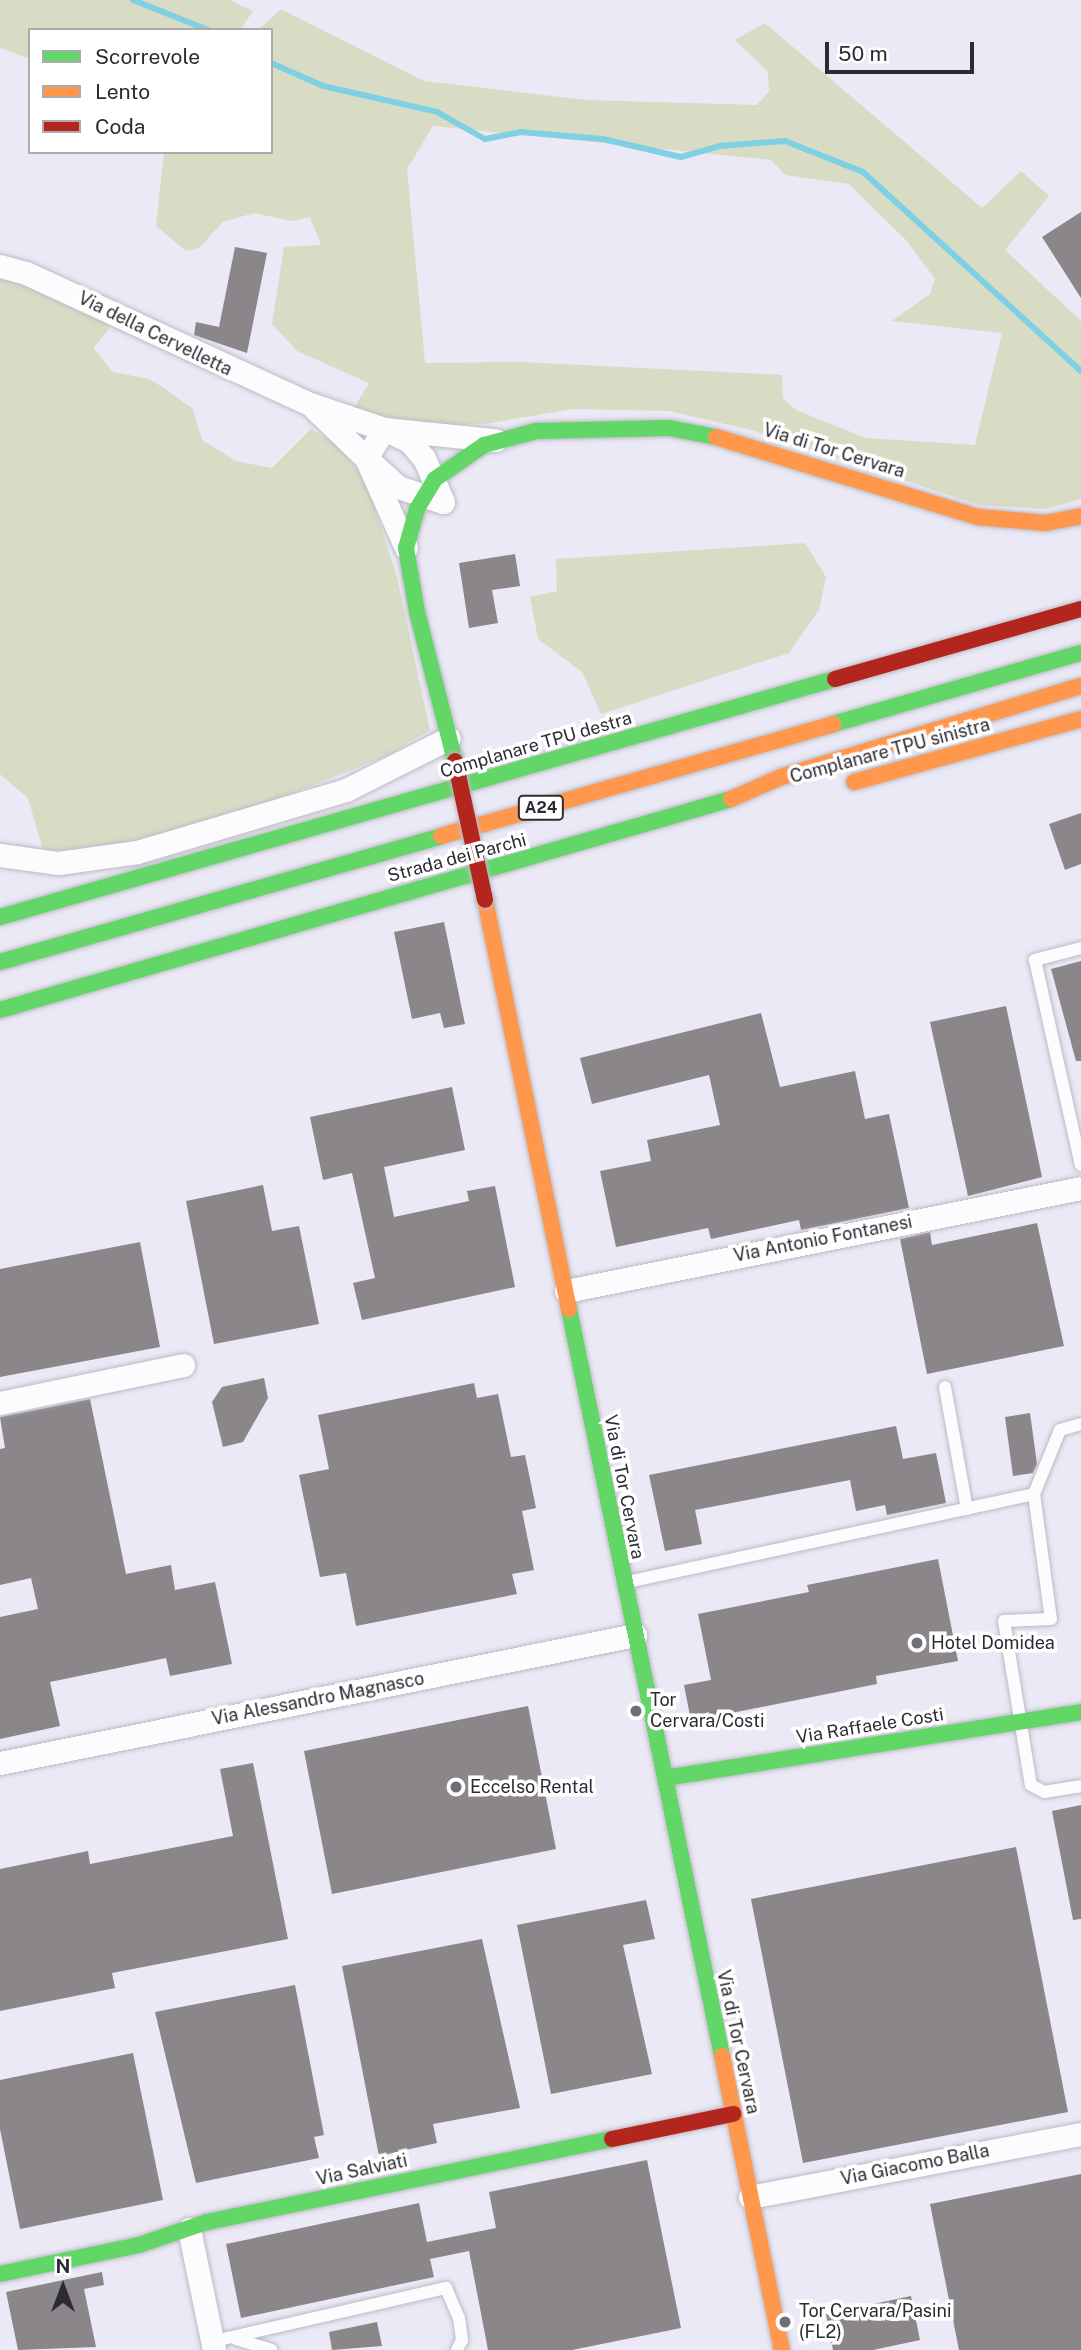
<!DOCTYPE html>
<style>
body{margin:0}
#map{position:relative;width:1081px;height:2350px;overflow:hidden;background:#eae9f5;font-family:"Public Sans",sans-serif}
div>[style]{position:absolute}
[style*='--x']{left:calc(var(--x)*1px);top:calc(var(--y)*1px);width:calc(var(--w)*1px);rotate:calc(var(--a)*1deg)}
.green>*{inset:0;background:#d8dcc5}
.stream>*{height:6px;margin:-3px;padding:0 3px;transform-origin:3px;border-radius:3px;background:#80d0e4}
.building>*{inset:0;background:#8a868a}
.roads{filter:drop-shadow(0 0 2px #bcbbc4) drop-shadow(0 0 2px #bcbbc4)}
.lane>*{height:12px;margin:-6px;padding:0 6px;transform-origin:6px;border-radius:6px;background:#fcfcfe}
.street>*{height:23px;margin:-11.5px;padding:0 11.5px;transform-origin:11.5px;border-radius:11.5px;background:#fcfcfe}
.fast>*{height:16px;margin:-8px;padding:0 8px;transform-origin:8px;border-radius:8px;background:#63d668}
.slow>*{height:16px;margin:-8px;padding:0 8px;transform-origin:8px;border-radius:8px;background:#ff974d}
.jam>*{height:16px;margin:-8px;padding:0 8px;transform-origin:8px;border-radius:8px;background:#b3261e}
.bridges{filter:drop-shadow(0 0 2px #bcbbc4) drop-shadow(0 0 2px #bcbbc4)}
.jam-bridge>*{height:16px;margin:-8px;padding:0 8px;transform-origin:8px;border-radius:8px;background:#b3261e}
.dots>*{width:19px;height:19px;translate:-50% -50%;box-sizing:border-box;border:4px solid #fff;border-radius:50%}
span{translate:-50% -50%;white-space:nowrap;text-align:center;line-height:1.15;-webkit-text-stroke:7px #fff;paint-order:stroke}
.shield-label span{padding:2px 5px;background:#fff;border:2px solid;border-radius:5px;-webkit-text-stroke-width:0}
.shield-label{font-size:16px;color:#2c2b33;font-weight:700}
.street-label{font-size:18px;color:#2c2b33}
.poi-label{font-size:18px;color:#2c2b33}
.left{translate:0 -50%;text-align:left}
.legend{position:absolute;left:28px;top:28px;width:245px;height:126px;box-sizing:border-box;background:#fff;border:2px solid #abaaad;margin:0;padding:9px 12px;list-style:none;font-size:21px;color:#2c2b33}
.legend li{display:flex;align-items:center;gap:14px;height:35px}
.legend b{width:35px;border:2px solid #abaaad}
.north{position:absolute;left:28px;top:2252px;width:70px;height:70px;-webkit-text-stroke:5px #fff;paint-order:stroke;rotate:0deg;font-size:19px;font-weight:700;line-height:28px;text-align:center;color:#2c2b33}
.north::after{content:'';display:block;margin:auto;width:24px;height:32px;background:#2c2b33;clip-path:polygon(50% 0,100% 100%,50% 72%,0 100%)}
.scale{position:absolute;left:825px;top:42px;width:149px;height:32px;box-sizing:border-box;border:4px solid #2c2b33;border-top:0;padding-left:9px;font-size:21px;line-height:24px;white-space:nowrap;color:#2c2b33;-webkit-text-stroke:5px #fff;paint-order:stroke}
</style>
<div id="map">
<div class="green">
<div style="clip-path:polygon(0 0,230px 0,253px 11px,240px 30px,30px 30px,30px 59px,0 48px)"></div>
<div style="clip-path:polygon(evenodd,281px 9px,424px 81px,586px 100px,757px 105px,769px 91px,768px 72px,735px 40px,765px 23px,982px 208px,1021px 171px,1049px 196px,1005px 250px,1081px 321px,1081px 499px,1046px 509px,979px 505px,751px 430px,669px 411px,573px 409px,485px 424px,431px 425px,353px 410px,369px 383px,297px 351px,272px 324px,284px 247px,321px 245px,310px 217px,292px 221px,254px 213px,223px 222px,199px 248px,186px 251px,156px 226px,164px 152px,271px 152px,271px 30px,258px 30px,281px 9px,433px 126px,771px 160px,785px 175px,849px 184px,907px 241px,935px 279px,930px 294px,892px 321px,1002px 333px,975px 445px,866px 438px,796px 410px,783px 398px,782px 375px,520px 362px,425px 363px,407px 169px,433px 126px)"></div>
<div style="clip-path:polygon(0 271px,104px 315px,109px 329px,93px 348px,113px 372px,149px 379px,164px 388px,193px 409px,202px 440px,236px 461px,272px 468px,311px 429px,338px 445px,366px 481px,397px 577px,430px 730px,387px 756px,262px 805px,99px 851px,43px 850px,28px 798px,0 774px)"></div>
<div style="clip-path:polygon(805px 543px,826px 577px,819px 610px,789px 653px,601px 714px,582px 672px,538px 639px,530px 597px,557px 591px,556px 559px)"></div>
</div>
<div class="stream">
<div style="--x:133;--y:0;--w:81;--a:21.8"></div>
<div style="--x:271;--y:63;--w:57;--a:23.9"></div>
<div style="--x:323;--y:86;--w:117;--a:12.8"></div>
<div style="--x:437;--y:112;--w:55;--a:29.4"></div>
<div style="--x:485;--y:139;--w:37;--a:-11"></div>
<div style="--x:521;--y:132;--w:82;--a:4.9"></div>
<div style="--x:603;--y:139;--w:80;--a:13"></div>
<div style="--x:681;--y:157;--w:41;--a:-15.8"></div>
<div style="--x:720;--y:146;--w:65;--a:-4.4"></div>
<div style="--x:785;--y:141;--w:84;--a:21.7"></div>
<div style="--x:863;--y:172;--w:295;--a:42.4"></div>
</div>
<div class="building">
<div style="clip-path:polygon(1081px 212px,1081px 298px,1042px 237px)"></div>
<div style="clip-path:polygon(235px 247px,267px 253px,247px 353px,194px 335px,196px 322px,219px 327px)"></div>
<div style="clip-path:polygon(515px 554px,520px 586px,492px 590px,498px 623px,469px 628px,459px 563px)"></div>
<div style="clip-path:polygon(1081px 813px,1081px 864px,1065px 870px,1049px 824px)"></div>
<div style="clip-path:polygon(444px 922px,465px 1024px,444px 1028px,440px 1013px,412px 1019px,394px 932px)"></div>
<div style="clip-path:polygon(1081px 961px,1081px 1061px,1076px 1061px,1051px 969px)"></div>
<div style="clip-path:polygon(1006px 1006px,1042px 1177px,968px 1196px,930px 1022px)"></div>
<div style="clip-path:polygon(761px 1013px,780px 1087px,855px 1071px,865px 1119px,889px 1114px,909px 1208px,801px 1230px,799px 1220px,711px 1239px,708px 1228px,616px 1247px,600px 1171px,651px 1161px,647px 1140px,720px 1125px,709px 1075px,592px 1104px,580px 1058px)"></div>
<div style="clip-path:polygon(452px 1087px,465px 1150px,384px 1167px,394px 1217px,469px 1201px,467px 1191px,495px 1186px,515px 1287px,362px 1320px,353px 1283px,375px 1278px,352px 1173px,323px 1180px,310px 1117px)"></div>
<div style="clip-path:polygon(263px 1185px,272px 1231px,299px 1226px,319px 1324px,214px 1344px,186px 1201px)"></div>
<div style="clip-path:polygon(1037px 1223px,1064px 1346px,927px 1374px,900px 1239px,930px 1232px,932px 1245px)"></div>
<div style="clip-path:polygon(140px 1242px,160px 1347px,0 1377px,0 1269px)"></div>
<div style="clip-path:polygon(264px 1378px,268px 1398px,243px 1442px,223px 1447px,212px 1402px,222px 1387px)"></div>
<div style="clip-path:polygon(474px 1383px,477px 1398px,498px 1394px,511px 1457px,525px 1455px,536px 1508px,522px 1511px,534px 1570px,512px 1574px,517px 1594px,356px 1626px,346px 1573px,320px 1577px,299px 1475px,329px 1469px,318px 1415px)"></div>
<div style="clip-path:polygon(90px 1399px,126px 1574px,171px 1565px,175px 1590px,215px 1582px,232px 1664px,170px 1676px,166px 1658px,50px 1682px,60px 1726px,0 1739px,0 1617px,38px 1609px,31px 1578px,0 1585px,0 1449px,5px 1448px,0 1417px)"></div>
<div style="clip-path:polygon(1030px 1413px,1037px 1464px,1033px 1473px,1013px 1476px,1005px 1417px)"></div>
<div style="clip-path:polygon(896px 1426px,903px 1459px,936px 1453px,946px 1503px,887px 1515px,885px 1505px,856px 1511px,850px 1480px,695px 1510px,702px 1544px,665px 1551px,649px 1475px)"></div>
<div style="clip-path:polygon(938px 1559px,958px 1661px,876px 1676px,877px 1684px,691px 1721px,684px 1685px,711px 1680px,698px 1614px,809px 1592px,807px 1585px)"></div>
<div style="clip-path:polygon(528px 1706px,556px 1849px,332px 1894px,304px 1751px)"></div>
<div style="clip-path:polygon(253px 1763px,288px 1939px,112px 1973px,115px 1988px,0 2011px,0 1869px,88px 1851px,90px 1864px,233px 1836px,220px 1769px)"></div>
<div style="clip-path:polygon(1081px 1805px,1081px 1919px,1073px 1920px,1052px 1811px)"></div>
<div style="clip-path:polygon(1016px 1847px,1068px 2112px,803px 2163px,751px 1899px)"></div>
<div style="clip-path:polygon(646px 1900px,655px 1939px,623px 1945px,652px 2074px,551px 2094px,517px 1925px)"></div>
<div style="clip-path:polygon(482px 1939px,520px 2108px,433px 2124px,437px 2143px,379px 2156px,342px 1966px)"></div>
<div style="clip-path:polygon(295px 1985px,324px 2135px,314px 2137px,319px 2158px,196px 2183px,155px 2012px)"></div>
<div style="clip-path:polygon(133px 2053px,163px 2200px,20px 2229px,0 2129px,0 2080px)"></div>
<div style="clip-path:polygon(647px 2160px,681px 2328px,572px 2350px,488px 2350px,469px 2251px,430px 2259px,434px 2277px,241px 2318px,226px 2244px,419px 2203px,427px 2242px,496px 2228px,489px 2192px)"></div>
<div style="clip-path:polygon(1081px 2174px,1081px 2350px,959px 2350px,930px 2204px)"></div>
<div style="clip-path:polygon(102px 2272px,104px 2285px,84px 2289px,96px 2347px,18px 2350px,6px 2292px)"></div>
<div style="clip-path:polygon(911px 2296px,920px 2340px,873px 2350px,833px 2350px,826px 2314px)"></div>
<div style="clip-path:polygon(377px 2322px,382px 2346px,332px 2350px,329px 2332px)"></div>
</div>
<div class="roads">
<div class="lane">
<div style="--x:1081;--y:948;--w:48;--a:165.4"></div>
<div style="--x:1035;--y:960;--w:210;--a:77.4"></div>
<div style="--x:945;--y:1387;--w:124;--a:79.8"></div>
<div style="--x:1081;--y:1424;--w:22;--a:164"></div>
<div style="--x:1060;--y:1430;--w:69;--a:112.1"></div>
<div style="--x:1034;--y:1494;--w:126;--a:82.3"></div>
<div style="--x:1051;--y:1619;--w:47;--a:177.6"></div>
<div style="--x:1004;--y:1621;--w:166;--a:80.7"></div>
<div style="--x:1031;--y:1785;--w:15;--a:28"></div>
<div style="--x:1044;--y:1792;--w:37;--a:-9"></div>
<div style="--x:627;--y:1582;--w:416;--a:-12.2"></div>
<div style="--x:223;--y:2339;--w:229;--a:-12.9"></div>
<div style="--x:446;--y:2288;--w:33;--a:67"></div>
<div style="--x:459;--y:2318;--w:22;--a:82"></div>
<div style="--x:462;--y:2340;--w:11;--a:117"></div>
<div style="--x:236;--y:2339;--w:37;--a:17"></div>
</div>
<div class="street">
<div style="--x:0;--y:266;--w:27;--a:15"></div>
<div style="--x:26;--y:273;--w:313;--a:24.8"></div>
<div style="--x:310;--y:404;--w:78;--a:18.7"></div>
<div style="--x:384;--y:429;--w:112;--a:5.7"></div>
<div style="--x:315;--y:409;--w:71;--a:43.9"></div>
<div style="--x:366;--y:458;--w:98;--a:66"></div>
<div style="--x:384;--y:429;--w:28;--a:26"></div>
<div style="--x:409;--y:441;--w:23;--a:49"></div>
<div style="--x:424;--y:458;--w:48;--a:66.6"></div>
<div style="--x:443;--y:502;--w:47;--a:-161.6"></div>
<div style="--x:398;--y:487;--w:43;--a:-137.8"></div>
<div style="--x:366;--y:458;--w:34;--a:-58"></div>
<div style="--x:0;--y:855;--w:59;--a:7.9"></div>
<div style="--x:58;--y:863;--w:80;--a:-7.9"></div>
<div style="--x:137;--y:852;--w:218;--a:-16.5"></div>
<div style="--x:346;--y:790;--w:115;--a:-26.8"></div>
<div style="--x:566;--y:1291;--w:525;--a:-11.31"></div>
<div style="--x:0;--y:1403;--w:187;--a:-11.7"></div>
<div style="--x:0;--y:1763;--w:648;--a:-11.4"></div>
<div style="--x:750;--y:2197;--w:337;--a:-10.8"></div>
<div style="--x:189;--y:2229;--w:124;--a:78.3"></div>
</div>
<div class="fast">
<div style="--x:833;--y:724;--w:258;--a:-16"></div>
<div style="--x:455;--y:761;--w:154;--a:-104.3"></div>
<div style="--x:417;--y:612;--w:65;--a:-99.8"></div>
<div style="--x:406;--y:548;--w:41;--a:-74.2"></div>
<div style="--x:417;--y:509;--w:35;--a:-59"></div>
<div style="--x:435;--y:479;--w:60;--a:-34.8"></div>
<div style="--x:484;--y:445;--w:54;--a:-15.1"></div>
<div style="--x:536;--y:431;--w:133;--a:-1.3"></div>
<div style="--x:669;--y:428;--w:48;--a:10.8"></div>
<div style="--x:0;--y:917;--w:868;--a:-15.91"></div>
<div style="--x:0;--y:962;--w:459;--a:-15.9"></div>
<div style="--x:0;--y:1010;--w:761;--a:-16.1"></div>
<div style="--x:569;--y:1309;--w:763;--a:78.42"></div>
<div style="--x:665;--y:1778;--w:421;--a:-9"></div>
<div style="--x:0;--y:2274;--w:142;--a:-11.8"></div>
<div style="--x:139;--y:2245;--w:72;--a:-18.7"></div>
<div style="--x:207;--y:2222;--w:413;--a:-11.6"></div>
</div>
<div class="slow">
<div style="--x:716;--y:437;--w:274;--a:17"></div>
<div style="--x:978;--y:517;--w:68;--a:5"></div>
<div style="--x:1046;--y:523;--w:36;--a:-11"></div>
<div style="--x:854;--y:782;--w:236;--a:-15.5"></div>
<div style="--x:731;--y:799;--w:55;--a:-23.7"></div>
<div style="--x:781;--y:777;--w:313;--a:-16.9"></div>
<div style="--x:441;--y:836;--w:408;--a:-15.9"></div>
<div style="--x:485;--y:900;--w:418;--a:78.4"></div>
<div style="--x:722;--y:2056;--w:300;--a:78.5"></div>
</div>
<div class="jam">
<div style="--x:835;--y:679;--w:256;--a:-15.9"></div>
<div style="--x:612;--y:2139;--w:124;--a:-11.7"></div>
</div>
</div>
<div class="bridges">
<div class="jam-bridge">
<div style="--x:455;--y:761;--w:142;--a:77.8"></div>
</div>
</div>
<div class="dots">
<div style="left:917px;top:1643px;background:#6e6e77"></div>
<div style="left:636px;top:1711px;background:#6e6e77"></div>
<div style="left:456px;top:1787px;background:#6e6e77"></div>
<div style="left:785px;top:2322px;background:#6e6e77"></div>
</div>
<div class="shield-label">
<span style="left:541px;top:808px">A24</span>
</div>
<div class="street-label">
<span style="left:155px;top:334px;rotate:26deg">Via della Cervelletta</span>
<span style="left:834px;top:451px;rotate:17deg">Via di Tor Cervara</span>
<span style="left:536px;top:745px;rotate:-16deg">Complanare TPU destra</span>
<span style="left:890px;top:751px;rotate:-15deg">Complanare TPU sinistra</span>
<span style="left:457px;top:858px;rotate:-15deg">Strada dei Parchi</span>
<span style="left:823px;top:1239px;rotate:-11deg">Via Antonio Fontanesi</span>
<span style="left:624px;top:1487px;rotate:79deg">Via di Tor Cervara</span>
<span style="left:318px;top:1699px;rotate:-11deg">Via Alessandro Magnasco</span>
<span style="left:870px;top:1726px;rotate:-9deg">Via Raffaele Costi</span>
<span style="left:738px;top:2042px;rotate:78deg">Via di Tor Cervara</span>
<span style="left:915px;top:2165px;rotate:-11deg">Via Giacomo Balla</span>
<span style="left:362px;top:2170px;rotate:-12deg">Via Salviati</span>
</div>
<div class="poi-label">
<span class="left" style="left:931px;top:1643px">Hotel Domidea</span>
<span class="left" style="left:650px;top:1711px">Tor<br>Cervara/Costi</span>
<span class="left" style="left:470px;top:1787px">Eccelso Rental</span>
<span class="left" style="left:799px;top:2322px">Tor Cervara/Pasini<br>(FL2)</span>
</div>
<ul class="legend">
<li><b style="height:9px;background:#63d668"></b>Scorrevole</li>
<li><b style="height:9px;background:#ff974d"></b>Lento</li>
<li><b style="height:9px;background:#b3261e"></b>Coda</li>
</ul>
<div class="north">N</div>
<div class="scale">50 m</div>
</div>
